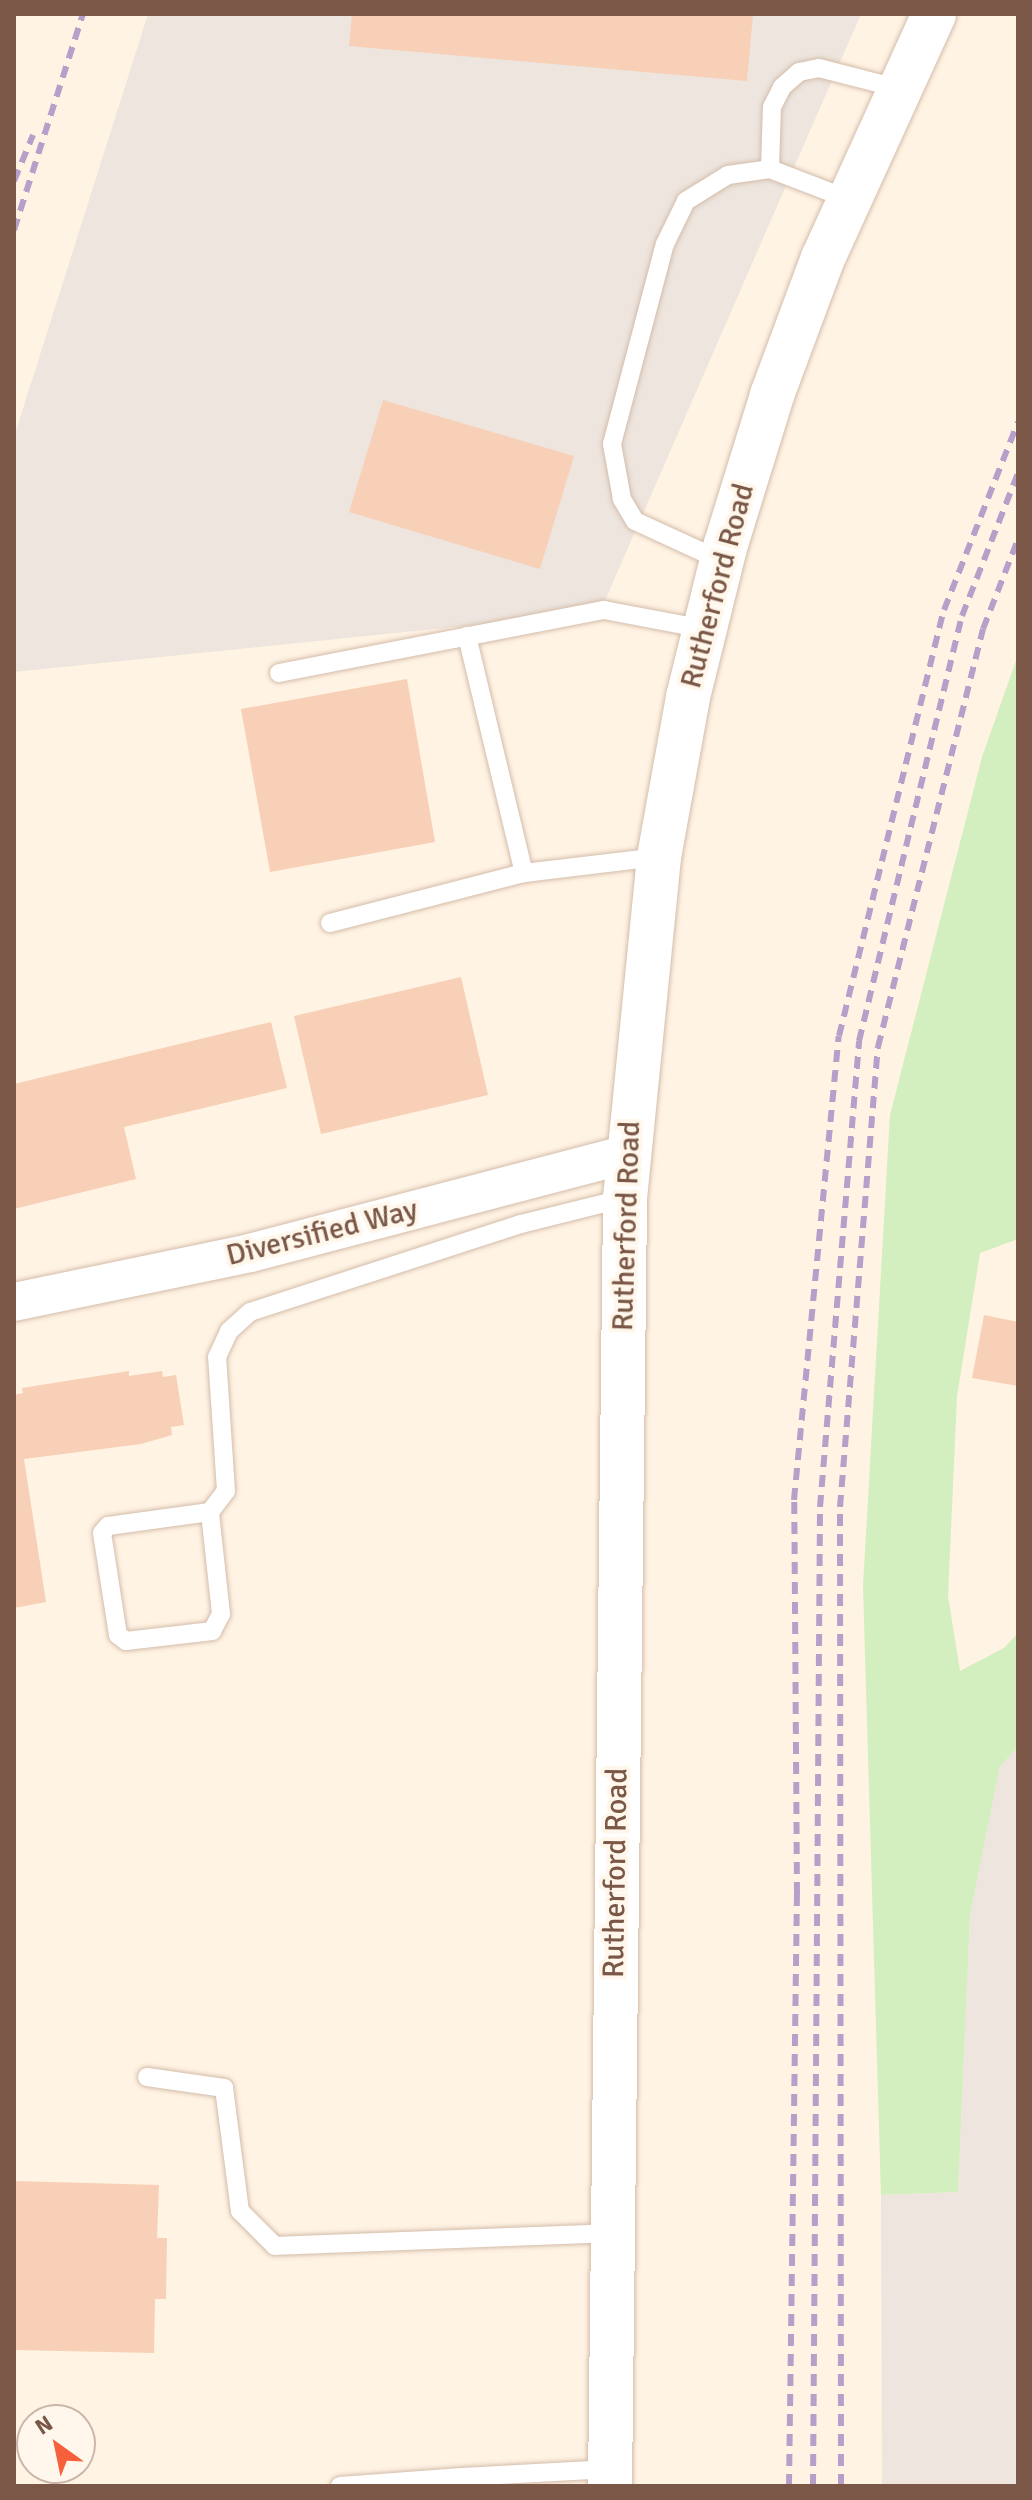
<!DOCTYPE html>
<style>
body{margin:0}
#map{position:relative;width:1032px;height:2500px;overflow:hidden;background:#fff3e3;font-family:Signika,sans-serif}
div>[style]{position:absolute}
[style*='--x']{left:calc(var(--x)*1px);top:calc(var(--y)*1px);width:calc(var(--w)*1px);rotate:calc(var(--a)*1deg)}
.industrial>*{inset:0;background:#ede5de}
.green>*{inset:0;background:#d3eebf}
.building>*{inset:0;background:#f7d0b7}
.roads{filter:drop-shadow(0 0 2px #d4bcaa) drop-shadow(0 0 2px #d4bcaa)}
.service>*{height:18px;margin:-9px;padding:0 9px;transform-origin:9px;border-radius:9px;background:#fff}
.minor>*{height:38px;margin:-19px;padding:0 19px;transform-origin:19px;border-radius:19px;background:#fff}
.tertiary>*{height:44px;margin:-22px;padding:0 22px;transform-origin:22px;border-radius:22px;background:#fff}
.rail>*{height:6px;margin-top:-3px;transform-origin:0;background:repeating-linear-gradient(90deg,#b6a0ca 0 12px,transparent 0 20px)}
span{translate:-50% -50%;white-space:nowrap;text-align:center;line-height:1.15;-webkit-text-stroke:8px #fff7eb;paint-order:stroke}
.street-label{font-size:30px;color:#7a5746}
.frame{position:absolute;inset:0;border:16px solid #7a5746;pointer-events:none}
.north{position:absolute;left:16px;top:2404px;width:80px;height:80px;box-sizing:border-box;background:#fff7eb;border:2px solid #cab7a9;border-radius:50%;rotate:327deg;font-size:22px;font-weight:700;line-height:32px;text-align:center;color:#7a5746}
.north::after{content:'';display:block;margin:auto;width:28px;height:36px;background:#f6613b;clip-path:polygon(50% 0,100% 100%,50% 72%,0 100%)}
</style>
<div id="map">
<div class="industrial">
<div style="clip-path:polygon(148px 14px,861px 14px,600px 612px,14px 672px,14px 437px)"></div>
<div style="clip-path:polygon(1018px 1747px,1018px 2486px,882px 2486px,881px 2195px,958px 2192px,970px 1915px,1000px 1766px)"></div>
</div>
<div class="green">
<div style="clip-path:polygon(1018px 655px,1018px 1239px,980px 1253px,957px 1396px,948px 1596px,960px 1671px,1004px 1648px,1018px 1633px,1018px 1747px,1000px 1766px,970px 1915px,958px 2192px,881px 2195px,863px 1586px,890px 1115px,982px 757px)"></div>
</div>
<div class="building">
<div style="clip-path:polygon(352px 14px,753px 14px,747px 81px,349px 46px)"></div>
<div style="clip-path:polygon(383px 400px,574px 456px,540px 569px,349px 512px)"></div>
<div style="clip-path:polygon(407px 679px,435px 842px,270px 872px,241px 709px)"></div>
<div style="clip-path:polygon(461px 977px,488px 1095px,321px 1134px,294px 1016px)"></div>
<div style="clip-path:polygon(271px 1022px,287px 1088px,124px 1127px,136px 1179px,14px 1209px,14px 1084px)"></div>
<div style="clip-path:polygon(984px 1315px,1018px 1322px,1018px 1386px,972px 1378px)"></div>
<div style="clip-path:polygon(129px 1371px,129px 1376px,162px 1371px,163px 1377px,176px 1375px,184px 1425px,171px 1427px,172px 1435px,141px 1444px,24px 1459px,46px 1602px,14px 1608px,14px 1395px,23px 1393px,22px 1388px)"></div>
<div style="clip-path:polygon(14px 2181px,159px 2185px,157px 2238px,167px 2238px,166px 2299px,155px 2299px,154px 2353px,14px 2350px)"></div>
</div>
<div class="roads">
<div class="service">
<div style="--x:770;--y:169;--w:62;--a:-88.2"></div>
<div style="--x:772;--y:107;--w:22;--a:-63"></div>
<div style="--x:782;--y:87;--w:23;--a:-41"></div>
<div style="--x:799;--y:72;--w:20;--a:-11"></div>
<div style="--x:819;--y:68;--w:81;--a:14.4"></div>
<div style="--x:722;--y:561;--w:96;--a:-155.3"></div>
<div style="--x:635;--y:521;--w:26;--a:-121"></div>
<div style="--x:622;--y:499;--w:56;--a:-100.3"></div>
<div style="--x:612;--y:444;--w:207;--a:-75.2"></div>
<div style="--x:665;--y:244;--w:48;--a:-64"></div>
<div style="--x:686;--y:201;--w:49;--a:-31.8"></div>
<div style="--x:728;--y:175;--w:42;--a:-8.1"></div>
<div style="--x:770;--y:169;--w:84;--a:21"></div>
<div style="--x:467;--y:636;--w:244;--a:76.5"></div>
<div style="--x:279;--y:673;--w:331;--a:-11"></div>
<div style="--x:604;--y:610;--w:103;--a:10.7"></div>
<div style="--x:330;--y:923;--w:200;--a:-14.5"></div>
<div style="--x:524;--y:873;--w:136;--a:-6.8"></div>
<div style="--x:210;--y:1512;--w:103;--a:172.2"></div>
<div style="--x:108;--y:1526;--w:9;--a:131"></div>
<div style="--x:102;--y:1533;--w:103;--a:81.1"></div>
<div style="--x:118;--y:1635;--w:10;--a:37"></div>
<div style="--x:126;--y:1641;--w:87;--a:-6.6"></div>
<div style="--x:212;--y:1631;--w:19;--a:-62"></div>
<div style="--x:221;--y:1614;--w:103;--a:-96.2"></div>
<div style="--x:210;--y:1512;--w:26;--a:-53"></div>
<div style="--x:226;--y:1491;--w:134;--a:-93.8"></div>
<div style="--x:217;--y:1357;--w:29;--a:-65"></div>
<div style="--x:229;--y:1331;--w:28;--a:-42"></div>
<div style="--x:250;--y:1312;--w:285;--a:-18"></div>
<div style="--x:521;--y:1224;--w:107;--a:-14"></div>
<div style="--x:147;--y:2077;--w:78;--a:8.1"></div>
<div style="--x:224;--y:2088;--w:124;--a:82.6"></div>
<div style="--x:240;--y:2211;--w:49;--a:45"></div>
<div style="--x:275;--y:2246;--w:337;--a:-2.2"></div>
<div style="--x:340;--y:2486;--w:122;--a:-4.2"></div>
<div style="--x:462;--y:2486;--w:9;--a:-90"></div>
<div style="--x:462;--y:2477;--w:148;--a:-3.1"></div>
</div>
<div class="minor">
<div style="--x:14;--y:1302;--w:241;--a:-11.7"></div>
<div style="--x:250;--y:1253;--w:391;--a:-14.7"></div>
</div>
<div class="tertiary">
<div style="--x:610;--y:2486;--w:1288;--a:-89.33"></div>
<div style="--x:625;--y:1198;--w:343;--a:-84.3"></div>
<div style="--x:659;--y:857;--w:163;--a:-79.7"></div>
<div style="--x:688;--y:697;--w:158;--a:-76.1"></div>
<div style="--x:726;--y:544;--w:156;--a:-72.8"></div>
<div style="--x:772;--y:395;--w:146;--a:-69.6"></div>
<div style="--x:823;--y:258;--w:268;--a:-65.5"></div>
</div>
</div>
<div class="rail">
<div style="--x:14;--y:181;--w:50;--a:-67.6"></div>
<div style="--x:14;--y:230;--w:227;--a:-72.3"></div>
<div style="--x:789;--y:2486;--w:592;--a:-89.23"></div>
<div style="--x:797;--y:1894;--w:394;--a:-90.4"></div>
<div style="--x:794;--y:1500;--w:466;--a:-84.5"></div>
<div style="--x:839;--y:1036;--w:439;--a:-76.2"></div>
<div style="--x:944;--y:610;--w:202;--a:-68.5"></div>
<div style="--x:813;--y:2486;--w:979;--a:-89.59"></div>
<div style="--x:820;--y:1507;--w:468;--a:-85.2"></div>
<div style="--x:859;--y:1041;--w:437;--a:-76.4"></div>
<div style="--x:962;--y:616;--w:154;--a:-68.6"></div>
<div style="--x:841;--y:2486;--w:979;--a:-90.06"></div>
<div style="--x:840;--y:1507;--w:462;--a:-85.3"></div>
<div style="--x:878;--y:1047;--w:431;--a:-75.9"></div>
<div style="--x:983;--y:629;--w:97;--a:-68.7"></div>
</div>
<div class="street-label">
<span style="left:718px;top:586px;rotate:-75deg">Rutherford Road</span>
<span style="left:627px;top:1226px;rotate:-88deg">Rutherford Road</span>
<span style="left:322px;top:1233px;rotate:-14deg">Diversified Way</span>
<span style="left:616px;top:1873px;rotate:-89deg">Rutherford Road</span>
</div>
<div class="frame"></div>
<div class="north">N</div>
</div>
